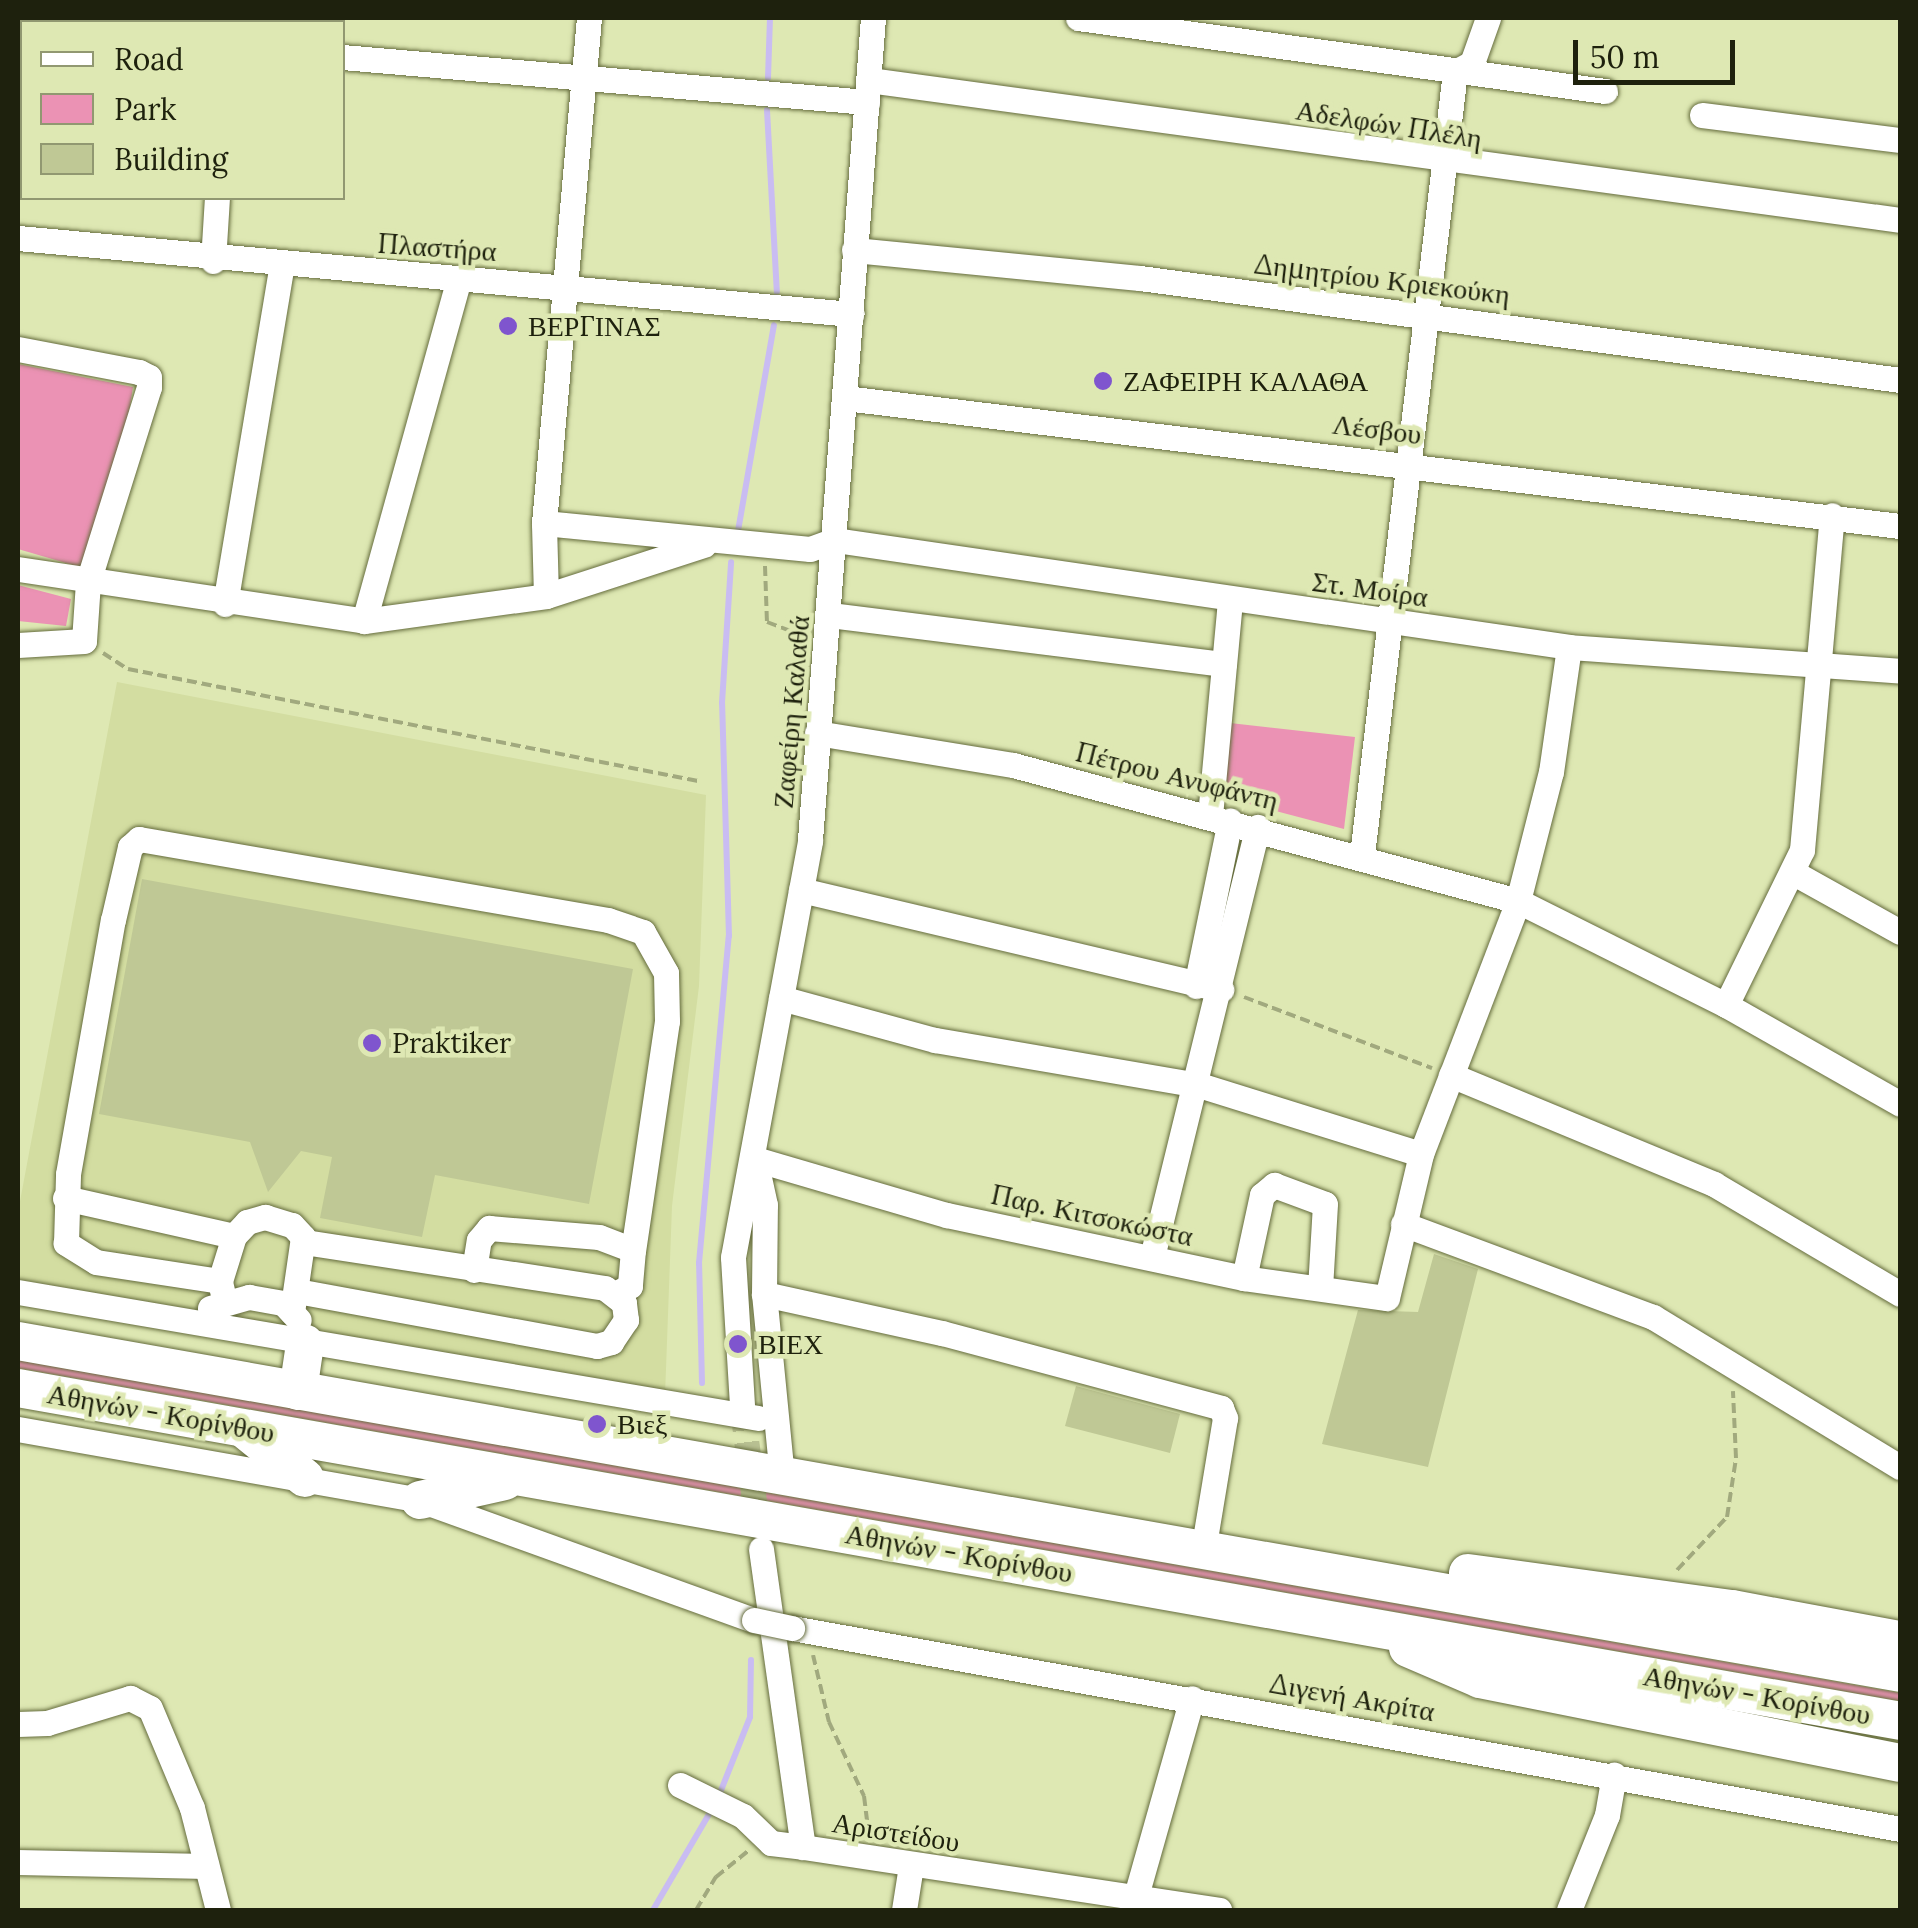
<!DOCTYPE html>
<meta charset="utf-8">
<style>
body{margin:0}
#map{position:relative;width:1918px;height:1928px;overflow:hidden;background:#dee8b3;font-family:Lora,serif}
div>[style]{position:absolute}
[style*='--x']{left:calc(var(--x)*1px);top:calc(var(--y)*1px);width:calc(var(--w)*1px);rotate:calc(var(--a)*1deg)}
.built>*{inset:0;background:#d3dda1}
.green>*{inset:0;background:#eb92b4}
.stream>*{height:6px;margin:-3px;padding:0 3px;transform-origin:3px;border-radius:3px;background:#c9bcf2}
.building>*{inset:0;background:#bfc895}
.minor-tunnel>*{height:25px;margin-top:-12.5px;transform-origin:0;background:repeating-linear-gradient(90deg,#b8c092 0 25px,transparent 0 37px)}
.path>*{height:4px;margin-top:-2px;transform-origin:0;background:repeating-linear-gradient(90deg,#a1a97e 0 10px,transparent 0 15px)}
.roads{filter:drop-shadow(0 0 2px #656c3d) drop-shadow(0 0 2px #656c3d)}
.minor>*{height:25px;margin:-12.5px;padding:0 12.5px;transform-origin:12.5px;border-radius:12.5px;background:#fff}
.highway>*{height:38px;margin:-19px;padding:0 19px;transform-origin:19px;border-radius:19px;background:#fff}
.bridges{filter:drop-shadow(0 0 2px #656c3d) drop-shadow(0 0 2px #656c3d)}
.minor-bridge>*{height:25px;margin:-12.5px;padding:0 12.5px;transform-origin:12.5px;border-radius:12.5px;background:#fff}
.dots>*{width:28px;height:28px;translate:-50% -50%;box-sizing:border-box;border:5px solid #dee8b3;border-radius:50%}
span{translate:-50% -50%;white-space:nowrap;text-align:center;line-height:1.15;-webkit-text-stroke:9px #dee8b3;paint-order:stroke}
.street-label{font-size:28px;color:#1e210d}
.poi-label{font-size:28px;color:#1e210d}
.left{translate:0 -50%;text-align:left}
.frame{position:absolute;inset:0;border:20px solid #1e210d;pointer-events:none}
.legend{position:absolute;left:20px;top:20px;width:325px;height:180px;box-sizing:border-box;background:#dee8b3;border:2px solid #919871;margin:0;padding:12px 18px;list-style:none;font-size:30px;color:#1e210d}
.legend li{display:flex;align-items:center;gap:20px;height:50px}
.legend b{width:50px;border:2px solid #919871}
.scale{position:absolute;left:1573px;top:40px;width:162px;height:45px;box-sizing:border-box;border:5px solid #1e210d;border-top:0;padding-left:12px;font-size:30px;line-height:35px;white-space:nowrap;color:#1e210d;-webkit-text-stroke:8px #dee8b3;paint-order:stroke}
</style>
<div id="map">
<div class="built">
<div style="clip-path:polygon(117px 682px,706px 795px,699px 986px,672px 1206px,665px 1396px,18px 1279px,18px 1212px)"></div>
</div>
<div class="green">
<div style="clip-path:polygon(18px 364px,133px 387px,119px 475px,83px 568px,18px 549px)"></div>
<div style="clip-path:polygon(18px 585px,71px 599px,66px 626px,18px 621px)"></div>
<div style="clip-path:polygon(1230px 723px,1355px 737px,1344px 829px,1219px 796px)"></div>
<div style="clip-path:polygon(18px 1360px,1900px 1693px,1900px 1701px,18px 1368px)"></div>
</div>
<div class="stream">
<div style="--x:768;--y:78;--w:60;--a:-88.1"></div>
<div style="--x:767;--y:110;--w:182;--a:86.9"></div>
<div style="--x:738;--y:531;--w:209;--a:-80.1"></div>
<div style="--x:702;--y:1383;--w:120;--a:-91.4"></div>
<div style="--x:699;--y:1263;--w:328;--a:-84.8"></div>
<div style="--x:729;--y:936;--w:233;--a:-91.7"></div>
<div style="--x:722;--y:703;--w:141;--a:-86.3"></div>
<div style="--x:718;--y:1798;--w:87;--a:-68.4"></div>
<div style="--x:750;--y:1717;--w:57;--a:-89"></div>
<div style="--x:653;--y:1910;--w:117;--a:-59.7"></div>
</div>
<div class="building">
<div style="clip-path:polygon(142px 879px,633px 969px,589px 1204px,435px 1175px,422px 1237px,320px 1218px,332px 1157px,301px 1151px,268px 1192px,250px 1142px,99px 1114px)"></div>
<div style="clip-path:polygon(1434px 1254px,1478px 1269px,1428px 1467px,1322px 1444px,1358px 1310px,1418px 1312px)"></div>
<div style="clip-path:polygon(1076px 1386px,1180px 1414px,1170px 1453px,1065px 1426px)"></div>
</div>
<div class="minor-tunnel">
<div style="--x:742;--y:1405;--w:125;--a:82.6"></div>
</div>
<div class="path">
<div style="--x:765;--y:566;--w:56;--a:88"></div>
<div style="--x:767;--y:622;--w:39;--a:21"></div>
<div style="--x:103;--y:653;--w:30;--a:33"></div>
<div style="--x:128;--y:669;--w:581;--a:11.12"></div>
<div style="--x:1244;--y:997;--w:201;--a:20.7"></div>
<div style="--x:1677;--y:1570;--w:73;--a:-46.7"></div>
<div style="--x:1727;--y:1517;--w:60;--a:-81.3"></div>
<div style="--x:1736;--y:1458;--w:67;--a:-92.6"></div>
<div style="--x:813;--y:1655;--w:69;--a:76.6"></div>
<div style="--x:829;--y:1722;--w:82;--a:64.7"></div>
<div style="--x:864;--y:1796;--w:40;--a:82.9"></div>
<div style="--x:696;--y:1910;--w:39;--a:-59"></div>
<div style="--x:716;--y:1877;--w:41;--a:-39.1"></div>
</div>
<div class="roads">
<div class="minor">
<div style="--x:1078;--y:18;--w:532;--a:7.89"></div>
<div style="--x:18;--y:19;--w:25;--a:7"></div>
<div style="--x:234;--y:22;--w:4;--a:-76"></div>
<div style="--x:291;--y:22;--w:4;--a:-76"></div>
<div style="--x:342;--y:57;--w:527;--a:4.9"></div>
<div style="--x:869;--y:80;--w:1040;--a:7.73"></div>
<div style="--x:1702;--y:115;--w:200;--a:7.2"></div>
<div style="--x:18;--y:238;--w:837;--a:5.21"></div>
<div style="--x:854;--y:250;--w:287;--a:5.6"></div>
<div style="--x:1140;--y:278;--w:767;--a:7.64"></div>
<div style="--x:213;--y:261;--w:63;--a:-86.4"></div>
<div style="--x:18;--y:349;--w:123;--a:10.8"></div>
<div style="--x:139;--y:372;--w:11;--a:27"></div>
<div style="--x:149;--y:377;--w:10;--a:90"></div>
<div style="--x:149;--y:387;--w:204;--a:107.4"></div>
<div style="--x:88;--y:582;--w:59;--a:93.9"></div>
<div style="--x:84;--y:641;--w:66;--a:176.5"></div>
<div style="--x:845;--y:398;--w:1063;--a:6.92"></div>
<div style="--x:544;--y:523;--w:267;--a:5.6"></div>
<div style="--x:810;--y:549;--w:27;--a:-20"></div>
<div style="--x:835;--y:540;--w:742;--a:8.29"></div>
<div style="--x:1569;--y:647;--w:332;--a:4.1"></div>
<div style="--x:18;--y:569;--w:350;--a:8.5"></div>
<div style="--x:364;--y:621;--w:184;--a:-7.8"></div>
<div style="--x:546;--y:596;--w:166;--a:-17.9"></div>
<div style="--x:546;--y:596;--w:73;--a:-91.6"></div>
<div style="--x:544;--y:523;--w:507;--a:-84.91"></div>
<div style="--x:225;--y:604;--w:344;--a:-80.5"></div>
<div style="--x:830;--y:615;--w:397;--a:7.1"></div>
<div style="--x:364;--y:621;--w:356;--a:-74.5"></div>
<div style="--x:817;--y:733;--w:199;--a:9.3"></div>
<div style="--x:1013;--y:765;--w:523;--a:15.07"></div>
<div style="--x:1518;--y:901;--w:233;--a:26.6"></div>
<div style="--x:1726;--y:1005;--w:200;--a:29.6"></div>
<div style="--x:1210;--y:816;--w:217;--a:-84.7"></div>
<div style="--x:1362;--y:855;--w:789;--a:-83.23"></div>
<div style="--x:1455;--y:72;--w:19;--a:-28"></div>
<div style="--x:1472;--y:63;--w:48;--a:-70.4"></div>
<div style="--x:1794;--y:873;--w:121;--a:29.1"></div>
<div style="--x:801;--y:890;--w:432;--a:13.3"></div>
<div style="--x:1196;--y:986;--w:169;--a:-78.4"></div>
<div style="--x:781;--y:998;--w:160;--a:15.3"></div>
<div style="--x:935;--y:1040;--w:268;--a:9.7"></div>
<div style="--x:1199;--y:1085;--w:232;--a:17.3"></div>
<div style="--x:1726;--y:1005;--w:173;--a:-63.9"></div>
<div style="--x:1802;--y:850;--w:336;--a:-84.9"></div>
<div style="--x:1451;--y:1075;--w:285;--a:22.5"></div>
<div style="--x:1714;--y:1184;--w:216;--a:30.6"></div>
<div style="--x:65;--y:1198;--w:173;--a:12.7"></div>
<div style="--x:1403;--y:1224;--w:267;--a:20.4"></div>
<div style="--x:1653;--y:1317;--w:289;--a:31.3"></div>
<div style="--x:1152;--y:1257;--w:443;--a:-76.2"></div>
<div style="--x:474;--y:1270;--w:30;--a:-81"></div>
<div style="--x:479;--y:1240;--w:16;--a:-50"></div>
<div style="--x:489;--y:1228;--w:110;--a:4.7"></div>
<div style="--x:599;--y:1237;--w:36;--a:21"></div>
<div style="--x:633;--y:1250;--w:36;--a:95"></div>
<div style="--x:630;--y:1286;--w:15;--a:152"></div>
<div style="--x:1244;--y:1278;--w:85;--a:-77.8"></div>
<div style="--x:1262;--y:1195;--w:16;--a:-40"></div>
<div style="--x:1274;--y:1185;--w:54;--a:20.4"></div>
<div style="--x:1325;--y:1204;--w:83;--a:93.4"></div>
<div style="--x:220;--y:1281;--w:47;--a:-72.7"></div>
<div style="--x:234;--y:1236;--w:19;--a:-47"></div>
<div style="--x:247;--y:1222;--w:19;--a:-16"></div>
<div style="--x:265;--y:1217;--w:28;--a:17"></div>
<div style="--x:292;--y:1225;--w:16;--a:47"></div>
<div style="--x:303;--y:1237;--w:76;--a:98.3"></div>
<div style="--x:297;--y:1291;--w:305;--a:10.4"></div>
<div style="--x:597;--y:1346;--w:15;--a:-16"></div>
<div style="--x:611;--y:1342;--w:27;--a:-56"></div>
<div style="--x:626;--y:1320;--w:17;--a:-97"></div>
<div style="--x:624;--y:1303;--w:24;--a:-142"></div>
<div style="--x:605;--y:1288;--w:305;--a:-171.3"></div>
<div style="--x:18;--y:1292;--w:751;--a:9.66"></div>
<div style="--x:764;--y:1294;--w:182;--a:12.4"></div>
<div style="--x:942;--y:1333;--w:289;--a:15"></div>
<div style="--x:1221;--y:1408;--w:11;--a:68"></div>
<div style="--x:1225;--y:1418;--w:135;--a:99.4"></div>
<div style="--x:224;--y:1299;--w:18;--a:-103"></div>
<div style="--x:220;--y:1281;--w:125;--a:-171.3"></div>
<div style="--x:96;--y:1262;--w:36;--a:-148"></div>
<div style="--x:66;--y:1243;--w:69;--a:-88.3"></div>
<div style="--x:68;--y:1174;--w:258;--a:-80"></div>
<div style="--x:113;--y:920;--w:75;--a:-76.9"></div>
<div style="--x:130;--y:847;--w:12;--a:-42"></div>
<div style="--x:139;--y:839;--w:476;--a:9.8"></div>
<div style="--x:608;--y:920;--w:37;--a:19"></div>
<div style="--x:643;--y:932;--w:47;--a:60.7"></div>
<div style="--x:666;--y:973;--w:48;--a:88.8"></div>
<div style="--x:667;--y:1021;--w:232;--a:98.4"></div>
<div style="--x:210;--y:1308;--w:41;--a:-15.8"></div>
<div style="--x:249;--y:1297;--w:35;--a:10"></div>
<div style="--x:283;--y:1303;--w:23;--a:47"></div>
<div style="--x:742;--y:1405;--w:148;--a:-93.5"></div>
<div style="--x:733;--y:1257;--w:424;--a:-79.5"></div>
<div style="--x:810;--y:840;--w:824;--a:-85.62"></div>
<div style="--x:18;--y:1429;--w:408;--a:10"></div>
<div style="--x:420;--y:1500;--w:355;--a:19.8"></div>
<div style="--x:782;--y:1477;--w:184;--a:-95.6"></div>
<div style="--x:764;--y:1294;--w:89;--a:-89.4"></div>
<div style="--x:765;--y:1205;--w:47;--a:-102.3"></div>
<div style="--x:755;--y:1159;--w:200;--a:16.3"></div>
<div style="--x:947;--y:1215;--w:304;--a:12"></div>
<div style="--x:1244;--y:1278;--w:144;--a:8"></div>
<div style="--x:1387;--y:1298;--w:148;--a:-76.7"></div>
<div style="--x:1421;--y:1154;--w:271;--a:-69"></div>
<div style="--x:1518;--y:901;--w:133;--a:-75.7"></div>
<div style="--x:1551;--y:772;--w:126;--a:-81.8"></div>
<div style="--x:761;--y:1549;--w:301;--a:82"></div>
<div style="--x:803;--y:1847;--w:421;--a:8.6"></div>
<div style="--x:792;--y:1628;--w:1126;--a:10.28"></div>
<div style="--x:18;--y:1724;--w:29;--a:-2"></div>
<div style="--x:47;--y:1723;--w:87;--a:-16.8"></div>
<div style="--x:130;--y:1698;--w:22;--a:27"></div>
<div style="--x:150;--y:1708;--w:108;--a:67.2"></div>
<div style="--x:192;--y:1808;--w:105;--a:75.7"></div>
<div style="--x:680;--y:1785;--w:70;--a:26.2"></div>
<div style="--x:743;--y:1816;--w:39;--a:44"></div>
<div style="--x:771;--y:1843;--w:32;--a:7"></div>
<div style="--x:18;--y:1862;--w:188;--a:1.2"></div>
<div style="--x:904;--y:1910;--w:45;--a:-81"></div>
<div style="--x:1132;--y:1910;--w:220;--a:-74.2"></div>
<div style="--x:1569;--y:1910;--w:102;--a:-68.2"></div>
<div style="--x:1607;--y:1815;--w:41;--a:-80.1"></div>
</div>
<div class="highway">
<div style="--x:18;--y:1341;--w:1911;--a:10"></div>
<div style="--x:18;--y:1388;--w:1911;--a:10.03"></div>
<div style="--x:298;--y:1391;--w:48;--a:-81.5"></div>
<div style="--x:244;--y:1429;--w:78;--a:38.8"></div>
<div style="--x:420;--y:1500;--w:87;--a:-12.6"></div>
<div style="--x:1468;--y:1573;--w:266;--a:7.8"></div>
<div style="--x:1732;--y:1609;--w:171;--a:10.5"></div>
<div style="--x:1408;--y:1648;--w:78;--a:23.3"></div>
<div style="--x:1480;--y:1679;--w:428;--a:11.3"></div>
</div>
</div>
<div class="bridges">
<div class="minor-bridge">
<div style="--x:754;--y:1620;--w:39;--a:12"></div>
</div>
</div>
<div class="dots">
<div style="left:508px;top:326px;background:#7f55ce"></div>
<div style="left:1103px;top:381px;background:#7f55ce"></div>
<div style="left:372px;top:1043px;background:#7f55ce"></div>
<div style="left:738px;top:1344px;background:#7f55ce"></div>
<div style="left:597px;top:1424px;background:#7f55ce"></div>
</div>
<div class="street-label">
<span style="left:1389px;top:124px;rotate:9deg">Αδελφών Πλέλη</span>
<span style="left:437px;top:247px;rotate:4deg">Πλαστήρα</span>
<span style="left:1382px;top:279px;rotate:7deg">Δημητρίου Κριεκούκη</span>
<span style="left:1377px;top:429px;rotate:7deg">Λέσβου</span>
<span style="left:1370px;top:589px;rotate:8deg">Στ. Μοίρα</span>
<span style="left:791px;top:712px;rotate:-85deg">Ζαφείρη Καλαθά</span>
<span style="left:1177px;top:776px;rotate:14deg">Πέτρου Ανυφάντη</span>
<span style="left:1092px;top:1215px;rotate:12deg">Παρ. Κιτσοκώστα</span>
<span style="left:161px;top:1413px;rotate:10deg">Αθηνών - Κορίνθου</span>
<span style="left:959px;top:1553px;rotate:10deg">Αθηνών - Κορίνθου</span>
<span style="left:1757px;top:1695px;rotate:10deg">Αθηνών - Κορίνθου</span>
<span style="left:1352px;top:1697px;rotate:10deg">Διγενή Ακρίτα</span>
<span style="left:896px;top:1832px;rotate:9deg">Αριστείδου</span>
</div>
<div class="poi-label">
<span class="left" style="left:528px;top:326px">ΒΕΡΓΙΝΑΣ</span>
<span class="left" style="left:1123px;top:381px">ΖΑΦΕΙΡΗ ΚΑΛΑΘΑ</span>
<span class="left" style="left:392px;top:1043px">Praktiker</span>
<span class="left" style="left:758px;top:1344px">ΒΙΕΧ</span>
<span class="left" style="left:617px;top:1424px">Βιεξ</span>
</div>
<div class="frame"></div>
<ul class="legend">
<li><b style="height:12px;background:#fff"></b>Road</li>
<li><b style="height:28px;background:#eb92b4"></b>Park</li>
<li><b style="height:28px;background:#bfc895"></b>Building</li>
</ul>
<div class="scale">50 m</div>
</div>
